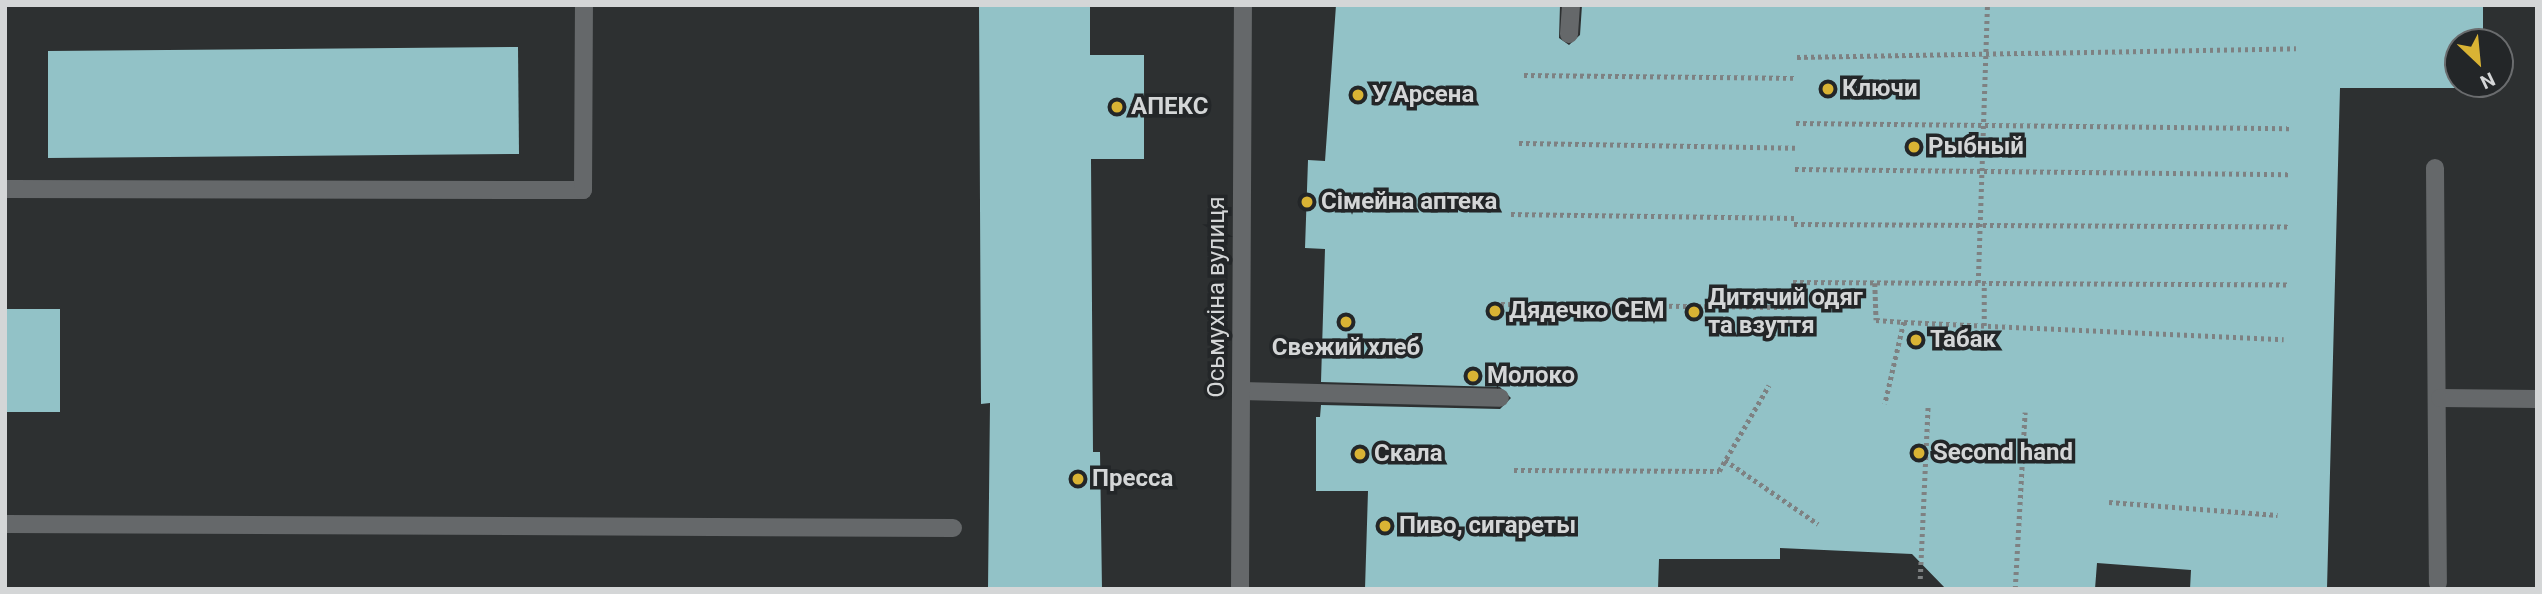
<!DOCTYPE html>
<meta charset="utf-8">
<style>
body{margin:0}
#map{position:relative;width:2542px;height:594px;overflow:hidden;background:#2d3031;font-family:Roboto,sans-serif}
div>[style]{position:absolute}
[style*='--x']{left:calc(var(--x)*1px);top:calc(var(--y)*1px);width:calc(var(--w)*1px);rotate:calc(var(--a)*1deg)}
.building>*{inset:0;background:#92c2c7}
.path>*{height:4.5px;margin-top:-2.25px;transform-origin:0;background:repeating-linear-gradient(90deg,#7e8182 0 3.5px,transparent 0 7px)}
.lane>*{height:18px;margin:-9px;padding:0 9px;transform-origin:9px;border-radius:9px;background:#65686a}
.street>*{height:18px;margin:-9px;padding:0 9px;transform-origin:9px;border-radius:9px;background:#65686a}
.dots>*{width:19px;height:19px;translate:-50% -50%;box-sizing:border-box;border:4px solid #232628;border-radius:50%}
span{translate:-50% -50%;white-space:nowrap;text-align:center;line-height:1.15;-webkit-text-stroke:7px #232628;paint-order:stroke}
.poi-label{font-size:24px;color:#d4d6d7;font-weight:700}
.left{translate:0 -50%;text-align:left}
.street-label{font-size:24px;color:#d4d6d7}
.frame{position:absolute;inset:0;border:7px solid #d4d6d7;pointer-events:none}
.north{position:absolute;left:2444px;top:28px;width:70px;height:70px;box-sizing:border-box;background:#232628;border:2px solid #6a6c6e;border-radius:50%;rotate:154deg;font-size:19px;font-weight:700;line-height:28px;text-align:center;color:#d4d6d7}
.north::after{content:'';display:block;margin:auto;width:24px;height:32px;background:#d9b334;clip-path:polygon(50% 0,100% 100%,50% 72%,0 100%)}
</style>
<div id="map">
<div class="building">
<div style="clip-path:polygon(979px 5px,1090px 5px,1090px 55px,1144px 55px,1144px 159px,1091px 159px,1093px 452px,1100px 452px,1102px 589px,988px 589px,990px 403px,981px 404px)"></div>
<div style="clip-path:polygon(1336px 5px,1560px 5px,1559px 38px,1569px 45px,1580px 35px,1582px 5px,2483px 5px,2483px 42px,2458px 42px,2458px 84px,2483px 84px,2483px 88px,2340px 88px,2327px 589px,2190px 589px,2191px 570px,2097px 563px,2095px 589px,1946px 589px,1912px 554px,1780px 548px,1780px 559px,1659px 559px,1658px 589px,1365px 589px,1368px 491px,1316px 491px,1316px 417px,1320px 417px,1321px 405px,1500px 409px,1511px 398px,1500px 387px,1321px 382px,1325px 249px,1305px 248px,1308px 160px,1325px 161px)"></div>
<div style="clip-path:polygon(518px 47px,519px 154px,48px 158px,48px 51px)"></div>
<div style="clip-path:polygon(5px 309px,60px 309px,60px 412px,5px 412px)"></div>
</div>
<div class="path">
<div style="--x:1797;--y:57;--w:499;--a:-1"></div>
<div style="--x:1524;--y:75;--w:273;--a:0.6"></div>
<div style="--x:1796;--y:123;--w:497;--a:0.6"></div>
<div style="--x:1519;--y:143;--w:276;--a:1"></div>
<div style="--x:1795;--y:169;--w:496;--a:0.6"></div>
<div style="--x:1511;--y:214;--w:283;--a:0.8"></div>
<div style="--x:1794;--y:224;--w:495;--a:0.3"></div>
<div style="--x:1793;--y:282;--w:494;--a:0.3"></div>
<div style="--x:1875;--y:283;--w:37;--a:88"></div>
<div style="--x:1876;--y:320;--w:28;--a:4"></div>
<div style="--x:1904;--y:322;--w:84;--a:103"></div>
<div style="--x:1978;--y:283;--w:278;--a:-88.1"></div>
<div style="--x:1501;--y:304;--w:291;--a:0.6"></div>
<div style="--x:1904;--y:322;--w:380;--a:2.6"></div>
<div style="--x:1984;--y:326;--w:43;--a:-90"></div>
<div style="--x:1725;--y:460;--w:113;--a:34.5"></div>
<div style="--x:1514;--y:470;--w:205;--a:0.3"></div>
<div style="--x:1719;--y:471;--w:99;--a:-59.8"></div>
<div style="--x:2109;--y:502;--w:169;--a:4.4"></div>
<div style="--x:1920;--y:579;--w:173;--a:-87.4"></div>
<div style="--x:2015;--y:589;--w:177;--a:-86.8"></div>
</div>
<div class="lane">
<div style="--x:1569;--y:34;--w:29;--a:-86"></div>
<div style="--x:2435;--y:168;--w:415;--a:89.6"></div>
<div style="--x:5;--y:189;--w:578;--a:0.1"></div>
<div style="--x:583;--y:190;--w:185;--a:-89.7"></div>
<div style="--x:1241;--y:391;--w:259;--a:1.5"></div>
<div style="--x:2440;--y:398;--w:97;--a:0.6"></div>
<div style="--x:5;--y:524;--w:948;--a:0.24"></div>
</div>
<div class="street">
<div style="--x:1240;--y:589;--w:584;--a:-89.71"></div>
</div>
<div class="dots">
<div style="left:1828px;top:89px;background:#d9b334"></div>
<div style="left:1358px;top:95px;background:#d9b334"></div>
<div style="left:1117px;top:107px;background:#d9b334"></div>
<div style="left:1914px;top:147px;background:#d9b334"></div>
<div style="left:1307px;top:202px;background:#d9b334"></div>
<div style="left:1495px;top:311px;background:#d9b334"></div>
<div style="left:1694px;top:312px;background:#d9b334"></div>
<div style="left:1346px;top:322px;background:#d9b334"></div>
<div style="left:1916px;top:340px;background:#d9b334"></div>
<div style="left:1473px;top:376px;background:#d9b334"></div>
<div style="left:1919px;top:453px;background:#d9b334"></div>
<div style="left:1360px;top:454px;background:#d9b334"></div>
<div style="left:1078px;top:479px;background:#d9b334"></div>
<div style="left:1385px;top:526px;background:#d9b334"></div>
</div>
<div class="poi-label">
<span class="left" style="left:1842px;top:89px">Ключи</span>
<span class="left" style="left:1372px;top:95px">У Арсена</span>
<span class="left" style="left:1131px;top:107px">АПЕКС</span>
<span class="left" style="left:1928px;top:147px">Рыбный</span>
<span class="left" style="left:1321px;top:202px">Сімейна аптека</span>
<span class="left" style="left:1708px;top:312px">Дитячий одяг<br>та взуття</span>
<span class="left" style="left:1509px;top:311px">Дядечко СЕМ</span>
<span class="left" style="left:1930px;top:340px">Табак</span>
<span style="left:1346px;top:348px">Свежий хлеб</span>
<span class="left" style="left:1487px;top:376px">Молоко</span>
<span class="left" style="left:1933px;top:453px">Second hand</span>
<span class="left" style="left:1374px;top:454px">Скала</span>
<span class="left" style="left:1092px;top:479px">Пресса</span>
<span class="left" style="left:1399px;top:526px">Пиво, сигареты</span>
</div>
<div class="street-label">
<span style="left:1217px;top:297px;rotate:-90deg">Осьмухіна вулиця</span>
</div>
<div class="frame"></div>
<div class="north">N</div>
</div>
